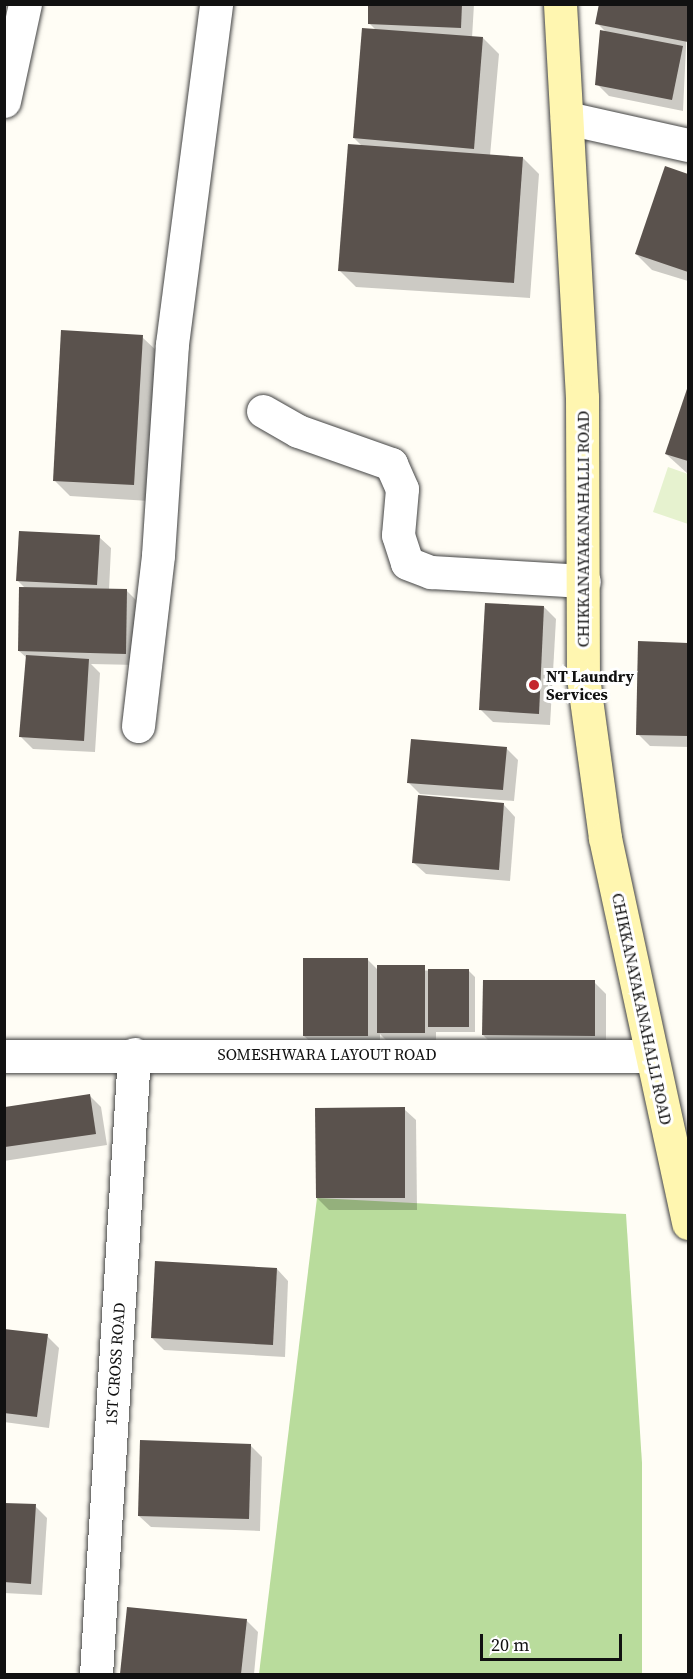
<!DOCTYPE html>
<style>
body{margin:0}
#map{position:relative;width:693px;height:1679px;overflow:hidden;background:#fffdf5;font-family:"Source Serif 4",serif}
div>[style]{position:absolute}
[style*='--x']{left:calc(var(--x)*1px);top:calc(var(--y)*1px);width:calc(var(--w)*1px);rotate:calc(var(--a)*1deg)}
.forest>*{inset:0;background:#b9dc9c}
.pitch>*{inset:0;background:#e6f2cf}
.shadow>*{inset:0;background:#0003}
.building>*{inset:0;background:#5a524d}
.roads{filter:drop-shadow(0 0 2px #444) drop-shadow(0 0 2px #444)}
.minor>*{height:33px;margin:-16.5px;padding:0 16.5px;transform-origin:16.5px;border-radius:16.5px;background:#fff}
.secondary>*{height:33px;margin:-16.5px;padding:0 16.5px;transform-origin:16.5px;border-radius:16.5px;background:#fff6b0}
.dots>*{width:16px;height:16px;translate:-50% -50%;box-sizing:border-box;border:3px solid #fff;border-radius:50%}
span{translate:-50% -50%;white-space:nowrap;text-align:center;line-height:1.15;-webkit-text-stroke:6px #fff;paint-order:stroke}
.street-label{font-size:16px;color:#111}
.poi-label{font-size:16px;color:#111;font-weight:700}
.left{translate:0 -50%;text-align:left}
.frame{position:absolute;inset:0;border:6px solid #111;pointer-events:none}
.scale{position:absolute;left:480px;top:1634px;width:142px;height:27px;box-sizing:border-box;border:3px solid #111;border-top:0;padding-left:8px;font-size:18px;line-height:21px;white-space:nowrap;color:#111;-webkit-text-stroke:4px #fff;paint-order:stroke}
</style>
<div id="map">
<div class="forest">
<div style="clip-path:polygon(317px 1198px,626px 1214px,642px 1463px,642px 1674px,259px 1674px)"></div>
</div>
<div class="pitch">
<div style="clip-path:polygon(668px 467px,688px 474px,688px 524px,653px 512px)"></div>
</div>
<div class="shadow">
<div style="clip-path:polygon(370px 4px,474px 4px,472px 38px,483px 38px,499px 54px,490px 156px,523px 158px,539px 174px,530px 298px,356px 287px,340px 271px,363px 147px,354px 138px,376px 30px,369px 23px)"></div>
<div style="clip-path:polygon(601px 4px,688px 4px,683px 111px,609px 96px,597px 84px,607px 33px,597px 23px)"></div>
<div style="clip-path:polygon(666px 168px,688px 175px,688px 281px,652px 270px,636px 254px)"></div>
<div style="clip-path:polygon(142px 337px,158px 352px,149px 501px,70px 496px,54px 480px)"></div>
<div style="clip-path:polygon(688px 390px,688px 474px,666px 454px)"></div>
<div style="clip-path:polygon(99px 537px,111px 548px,109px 590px,126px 590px,138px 602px,137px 665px,91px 664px,100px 673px,95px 752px,33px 749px,21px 737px,27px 658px,19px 651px,26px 589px,18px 581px)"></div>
<div style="clip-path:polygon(544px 607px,556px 619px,550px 725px,493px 722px,481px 710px)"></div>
<div style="clip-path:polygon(639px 643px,688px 644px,688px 747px,650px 746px,638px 734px)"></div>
<div style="clip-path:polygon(506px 748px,518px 760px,514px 801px,420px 794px,408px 782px)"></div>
<div style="clip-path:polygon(504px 805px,515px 817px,510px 881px,426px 874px,414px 863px)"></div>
<div style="clip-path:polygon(368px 960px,378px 970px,469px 971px,475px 977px,475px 1032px,436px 1032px,436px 1044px,390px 1044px,380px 1034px,380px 1047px,316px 1047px,304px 1036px)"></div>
<div style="clip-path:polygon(594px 982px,606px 994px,606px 1047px,495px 1047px,483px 1035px)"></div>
<div style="clip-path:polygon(89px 1095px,101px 1107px,107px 1145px,4px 1161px,4px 1108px)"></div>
<div style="clip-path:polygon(404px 1109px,416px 1120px,417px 1210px,329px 1210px,317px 1198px)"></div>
<div style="clip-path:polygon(277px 1269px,288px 1281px,285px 1357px,164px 1350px,152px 1338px)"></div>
<div style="clip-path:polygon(4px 1330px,47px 1336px,59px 1348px,49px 1428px,4px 1422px)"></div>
<div style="clip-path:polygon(250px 1445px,262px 1457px,260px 1531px,151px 1527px,139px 1516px)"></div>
<div style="clip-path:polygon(4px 1504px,35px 1506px,47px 1518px,42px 1595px,4px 1593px)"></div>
<div style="clip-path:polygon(128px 1608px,246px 1620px,258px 1632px,254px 1674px,122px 1674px)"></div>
</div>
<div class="building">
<div style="clip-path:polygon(368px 4px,462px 4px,461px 28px,368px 24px)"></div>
<div style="clip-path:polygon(599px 4px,688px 4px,688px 42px,595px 24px)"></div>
<div style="clip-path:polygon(362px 28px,483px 37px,474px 149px,353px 138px)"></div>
<div style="clip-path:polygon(600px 30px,683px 46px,672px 100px,595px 85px)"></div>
<div style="clip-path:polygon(348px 144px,523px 157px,514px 283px,338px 271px)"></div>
<div style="clip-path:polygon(665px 166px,688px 174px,688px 272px,635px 254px)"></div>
<div style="clip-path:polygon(61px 330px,143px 335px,134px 485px,53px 481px)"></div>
<div style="clip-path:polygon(688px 386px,688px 461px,665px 454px)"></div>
<div style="clip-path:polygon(19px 531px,100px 535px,97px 585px,16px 581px)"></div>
<div style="clip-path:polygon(19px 587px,127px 589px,126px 654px,18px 651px)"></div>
<div style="clip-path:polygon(485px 603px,544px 606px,539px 714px,479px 710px)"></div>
<div style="clip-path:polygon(638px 641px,688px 643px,688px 736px,636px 735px)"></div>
<div style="clip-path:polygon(26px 655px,89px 659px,84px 741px,19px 737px)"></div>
<div style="clip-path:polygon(411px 739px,507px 747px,503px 790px,407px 783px)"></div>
<div style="clip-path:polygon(418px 795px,504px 803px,499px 870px,412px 863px)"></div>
<div style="clip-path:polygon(303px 958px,368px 958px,368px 1036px,303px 1036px)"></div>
<div style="clip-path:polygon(377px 965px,425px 965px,425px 1033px,377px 1033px)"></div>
<div style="clip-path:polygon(428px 969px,469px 969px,469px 1027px,428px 1027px)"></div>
<div style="clip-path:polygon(483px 980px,595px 980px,595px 1036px,482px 1035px)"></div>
<div style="clip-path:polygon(90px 1094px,96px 1134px,5px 1147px,5px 1107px)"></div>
<div style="clip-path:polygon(405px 1107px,405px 1198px,316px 1198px,315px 1108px)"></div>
<div style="clip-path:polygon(155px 1261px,277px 1268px,273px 1345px,151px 1338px)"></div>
<div style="clip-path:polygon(4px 1329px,48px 1334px,37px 1417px,4px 1413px)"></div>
<div style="clip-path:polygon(140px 1440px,251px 1444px,249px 1519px,138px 1516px)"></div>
<div style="clip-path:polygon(4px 1503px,36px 1504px,31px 1584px,4px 1582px)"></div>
<div style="clip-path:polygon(127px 1607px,247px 1619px,241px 1674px,120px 1674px)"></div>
</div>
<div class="roads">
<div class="minor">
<div style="--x:4;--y:101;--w:99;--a:-77.8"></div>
<div style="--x:567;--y:118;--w:124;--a:12.6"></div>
<div style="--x:263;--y:411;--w:40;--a:29.7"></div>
<div style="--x:298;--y:431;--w:99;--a:19.5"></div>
<div style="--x:391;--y:464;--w:27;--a:66"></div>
<div style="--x:402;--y:489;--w:46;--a:95"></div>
<div style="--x:398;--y:535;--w:29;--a:72"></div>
<div style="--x:407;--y:563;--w:26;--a:21"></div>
<div style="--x:431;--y:572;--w:153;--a:3.4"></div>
<div style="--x:138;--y:726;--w:172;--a:-83.3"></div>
<div style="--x:158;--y:555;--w:211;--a:-86.2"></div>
<div style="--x:172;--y:344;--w:343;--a:-82.6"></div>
<div style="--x:4;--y:1056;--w:646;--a:0"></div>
<div style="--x:96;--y:1674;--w:621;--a:-86.49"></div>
</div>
<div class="secondary">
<div style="--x:560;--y:4;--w:394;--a:86.8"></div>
<div style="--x:582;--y:397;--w:280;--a:89.8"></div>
<div style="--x:583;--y:677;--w:162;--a:82.2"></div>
<div style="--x:605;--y:838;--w:394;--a:77.8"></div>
</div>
</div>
<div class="dots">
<div style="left:534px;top:685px;background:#c4262e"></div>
</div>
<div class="street-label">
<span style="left:583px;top:529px;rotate:-90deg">CHIKKANAYAKANAHALLI ROAD</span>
<span style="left:642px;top:1009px;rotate:78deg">CHIKKANAYAKANAHALLI ROAD</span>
<span style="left:327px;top:1054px">SOMESHWARA LAYOUT ROAD</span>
<span style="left:115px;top:1364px;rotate:-86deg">1ST CROSS ROAD</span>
</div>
<div class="poi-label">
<span class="left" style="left:546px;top:685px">NT Laundry<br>Services</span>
</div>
<div class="frame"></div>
<div class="scale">20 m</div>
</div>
